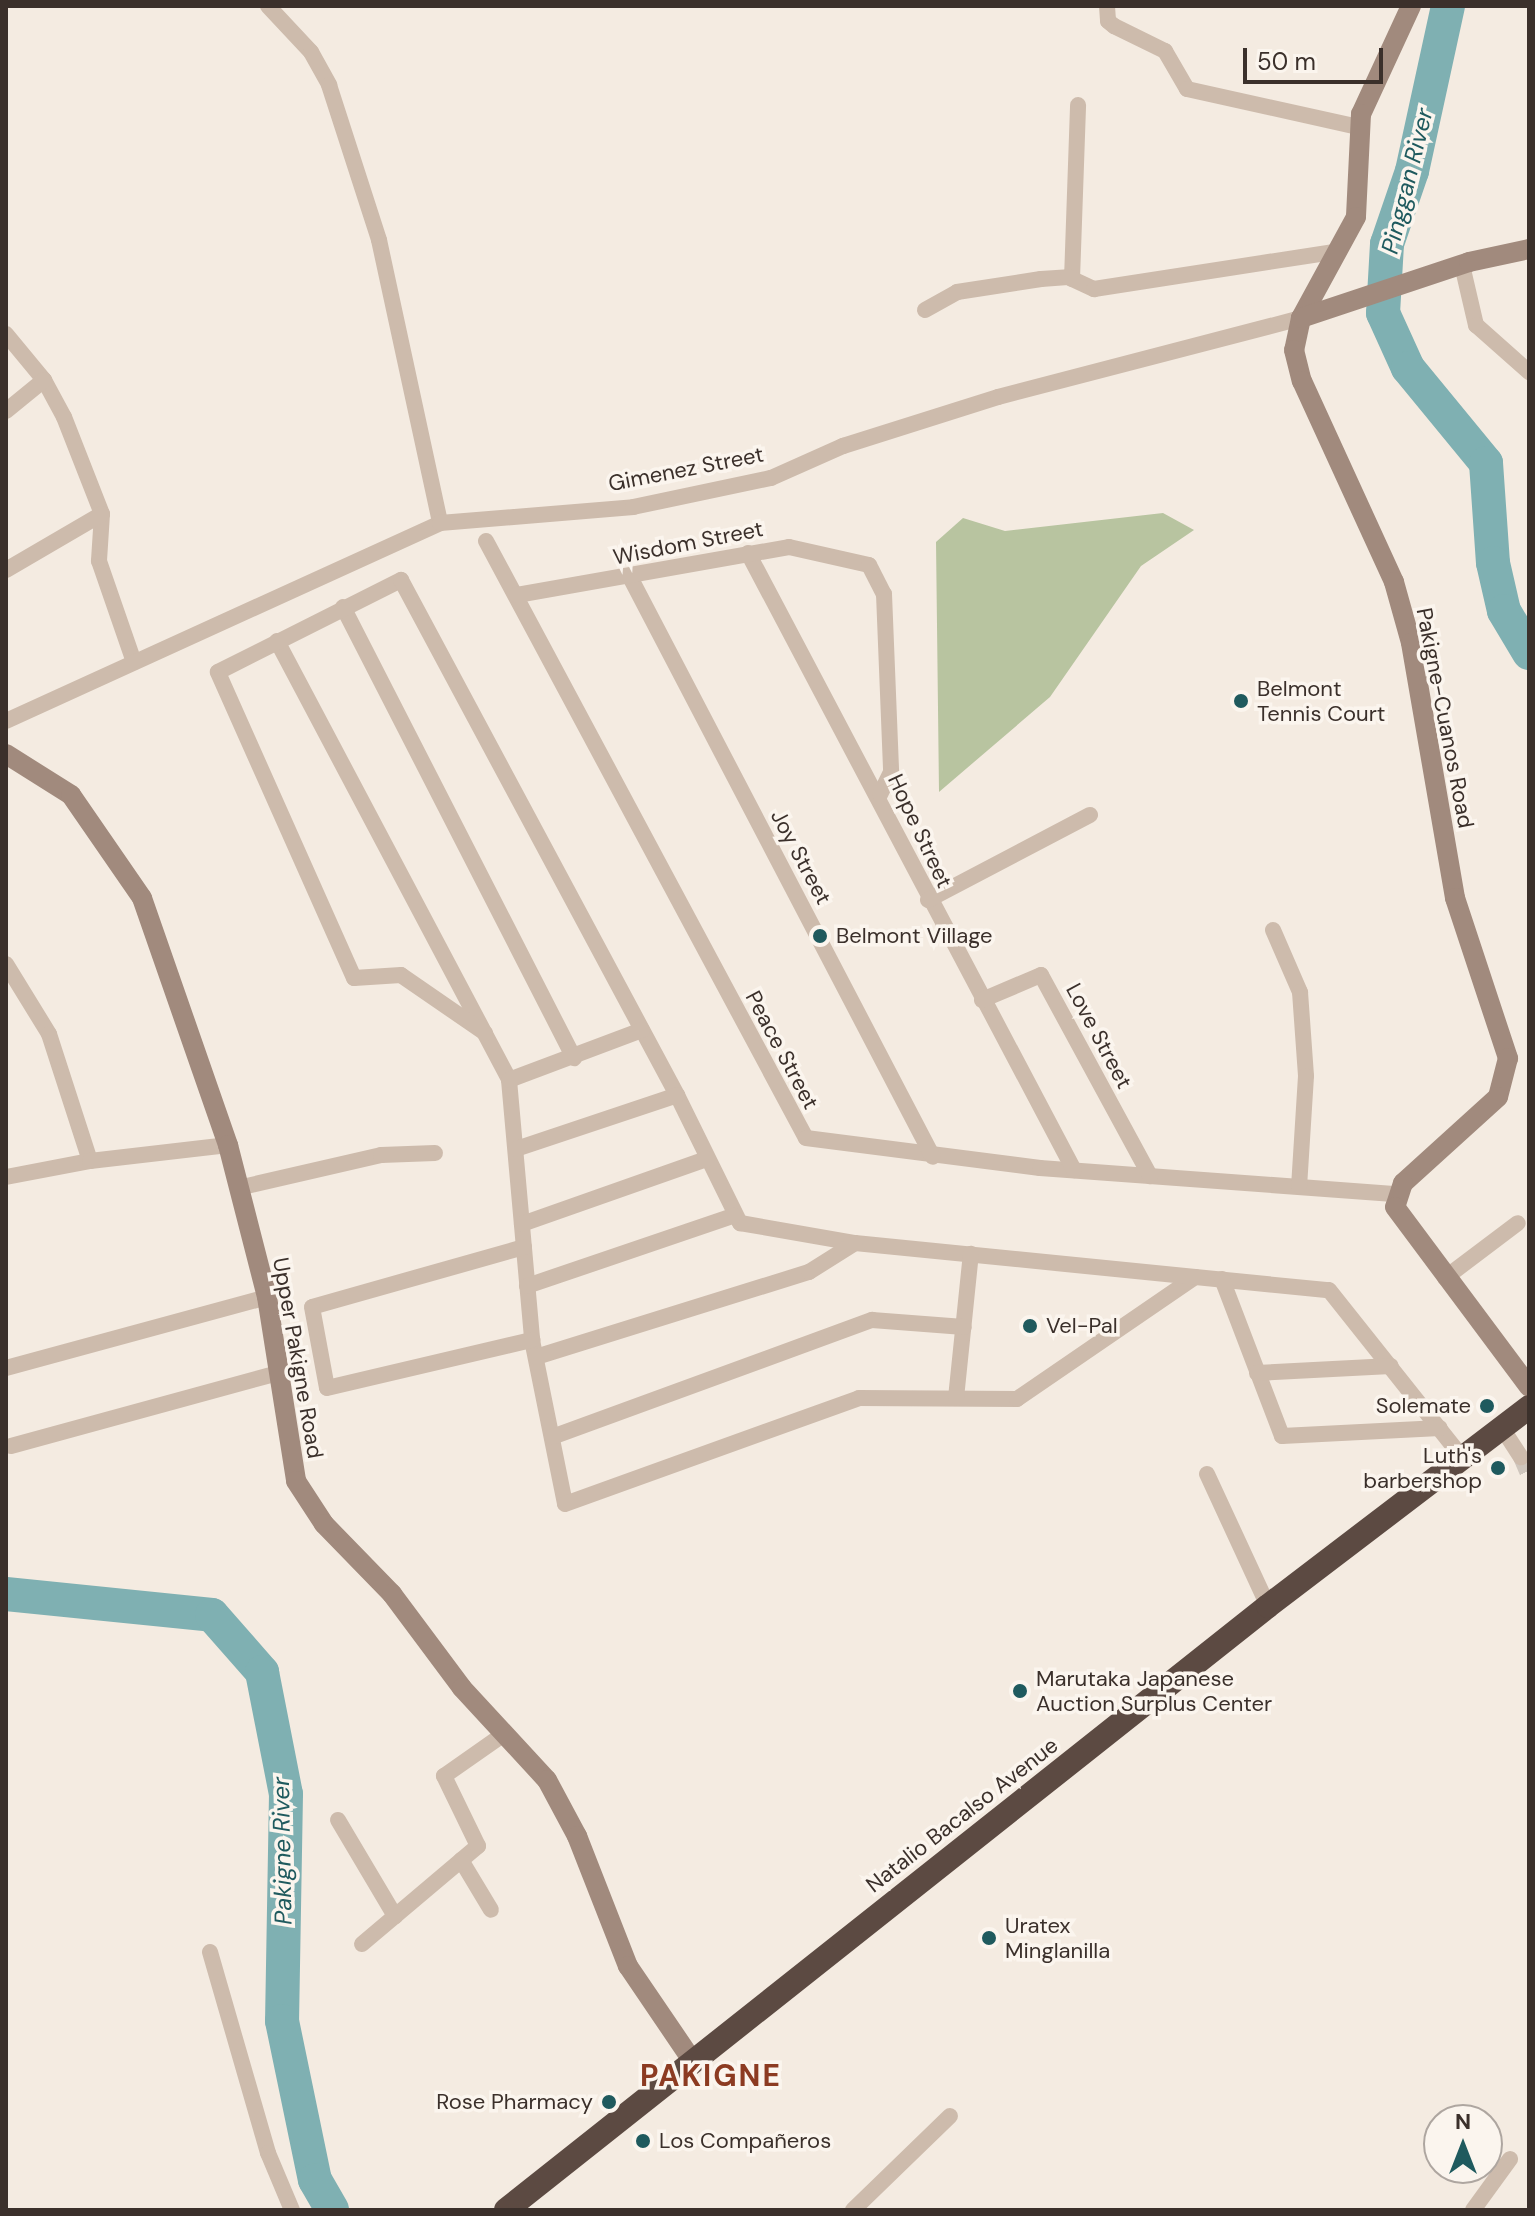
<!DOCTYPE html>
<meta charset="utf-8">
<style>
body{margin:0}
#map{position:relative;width:1535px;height:2216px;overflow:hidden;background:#f4ebe1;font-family:"DM Sans",sans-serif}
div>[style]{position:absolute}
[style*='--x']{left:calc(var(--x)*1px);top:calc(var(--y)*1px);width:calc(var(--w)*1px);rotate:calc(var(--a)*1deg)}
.green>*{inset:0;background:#b8c4a0}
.river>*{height:34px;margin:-17px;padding:0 17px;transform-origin:17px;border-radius:17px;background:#7fb0b2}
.street-tunnel>*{height:16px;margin-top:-8px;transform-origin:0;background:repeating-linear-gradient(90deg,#cfc6bd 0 16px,transparent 0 24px)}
.street>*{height:16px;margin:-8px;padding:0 8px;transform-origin:8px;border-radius:8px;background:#cdbbac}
.secondary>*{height:20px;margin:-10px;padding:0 10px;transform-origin:10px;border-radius:10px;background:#a18a7d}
.highway>*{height:24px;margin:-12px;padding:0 12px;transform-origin:12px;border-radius:12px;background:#5c4a42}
.dots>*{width:22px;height:22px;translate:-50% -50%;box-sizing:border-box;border:4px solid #fbf5ee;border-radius:50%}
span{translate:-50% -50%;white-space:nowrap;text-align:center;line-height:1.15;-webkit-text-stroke:7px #fbf5ee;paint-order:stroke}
.street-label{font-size:22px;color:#3b302b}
.poi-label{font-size:22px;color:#3b302b}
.left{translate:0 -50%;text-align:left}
.right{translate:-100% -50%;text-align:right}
.water-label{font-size:24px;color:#1f5a5e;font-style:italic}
.district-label{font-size:30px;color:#8c3b22;font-weight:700;letter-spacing:2px}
.frame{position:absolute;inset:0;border:8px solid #3b302b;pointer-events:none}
.north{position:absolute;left:1423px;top:2104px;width:80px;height:80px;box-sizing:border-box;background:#fbf5ee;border:2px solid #aea6a0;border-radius:50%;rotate:0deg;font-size:22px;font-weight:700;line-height:32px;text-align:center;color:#3b302b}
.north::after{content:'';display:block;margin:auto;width:28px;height:36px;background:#1f5a5e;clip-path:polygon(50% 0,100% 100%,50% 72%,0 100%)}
.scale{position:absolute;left:1243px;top:48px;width:140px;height:36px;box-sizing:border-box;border:4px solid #3b302b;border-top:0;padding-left:10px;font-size:24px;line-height:28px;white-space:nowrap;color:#3b302b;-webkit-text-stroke:6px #fbf5ee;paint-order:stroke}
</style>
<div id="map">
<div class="green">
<div style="clip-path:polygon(1163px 513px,1194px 530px,1141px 566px,1050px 697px,939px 792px,936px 542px,963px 518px,1005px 531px)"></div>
</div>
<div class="river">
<div style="--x:1448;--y:6;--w:169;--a:102.3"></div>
<div style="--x:1412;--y:171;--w:77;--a:108.9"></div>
<div style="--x:1387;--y:244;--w:69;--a:93.3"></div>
<div style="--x:1383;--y:313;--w:60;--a:65.6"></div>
<div style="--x:1408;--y:368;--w:123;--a:50.6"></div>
<div style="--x:1486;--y:463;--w:100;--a:86"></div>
<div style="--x:1493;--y:563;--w:49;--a:77.1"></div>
<div style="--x:1504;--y:611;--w:49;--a:59.2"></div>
<div style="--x:6;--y:1594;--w:207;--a:5.8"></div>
<div style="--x:212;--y:1615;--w:76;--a:48.7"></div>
<div style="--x:262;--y:1672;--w:124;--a:78.9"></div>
<div style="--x:286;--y:1794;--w:227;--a:91"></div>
<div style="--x:282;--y:2021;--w:162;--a:78.3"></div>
<div style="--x:315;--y:2180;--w:34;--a:60"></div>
</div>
<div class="street-tunnel">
<div style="--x:1521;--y:1457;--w:21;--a:67"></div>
</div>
<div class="street">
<div style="--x:268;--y:6;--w:63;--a:46.9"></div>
<div style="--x:311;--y:52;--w:38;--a:61"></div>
<div style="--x:329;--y:85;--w:163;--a:72.1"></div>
<div style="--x:379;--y:240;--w:289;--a:77.8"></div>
<div style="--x:1107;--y:6;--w:15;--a:86"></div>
<div style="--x:1108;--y:21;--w:8;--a:40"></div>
<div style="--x:1114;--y:26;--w:57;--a:26.1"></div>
<div style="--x:1165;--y:51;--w:44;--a:59.9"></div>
<div style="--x:1187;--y:89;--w:176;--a:12.5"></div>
<div style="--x:1462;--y:265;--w:62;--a:76.9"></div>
<div style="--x:1476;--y:325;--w:71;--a:41.6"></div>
<div style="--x:1072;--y:279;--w:174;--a:-88"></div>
<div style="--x:925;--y:310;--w:37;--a:-29"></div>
<div style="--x:957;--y:292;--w:85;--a:-8.8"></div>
<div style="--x:1041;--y:279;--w:27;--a:-4"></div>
<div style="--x:1068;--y:277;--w:29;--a:25"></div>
<div style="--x:1094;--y:289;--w:248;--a:-8.8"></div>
<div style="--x:6;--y:334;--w:60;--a:50.4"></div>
<div style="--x:44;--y:380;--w:42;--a:61.6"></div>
<div style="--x:64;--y:417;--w:104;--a:68.6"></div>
<div style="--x:102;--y:514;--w:47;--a:93.7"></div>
<div style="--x:99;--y:561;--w:107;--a:70.9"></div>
<div style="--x:6;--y:411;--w:49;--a:-39.2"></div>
<div style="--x:486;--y:541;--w:677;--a:61.81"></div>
<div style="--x:806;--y:1138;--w:236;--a:7.3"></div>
<div style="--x:1040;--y:1168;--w:358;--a:4.2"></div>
<div style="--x:748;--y:553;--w:698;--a:62.15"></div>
<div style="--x:6;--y:570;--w:111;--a:-30.3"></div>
<div style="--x:630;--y:577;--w:654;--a:62.42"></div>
<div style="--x:517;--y:595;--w:276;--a:-10"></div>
<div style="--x:789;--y:547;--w:82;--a:12.7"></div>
<div style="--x:869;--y:565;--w:33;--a:63"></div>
<div style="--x:884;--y:594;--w:178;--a:87.7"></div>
<div style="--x:891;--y:772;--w:25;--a:116"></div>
<div style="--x:343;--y:607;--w:507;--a:62.88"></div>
<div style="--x:277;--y:641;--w:497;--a:62.1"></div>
<div style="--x:509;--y:1080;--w:261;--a:84.9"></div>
<div style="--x:532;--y:1340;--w:167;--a:78.6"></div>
<div style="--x:565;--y:1504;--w:313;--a:-19.8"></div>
<div style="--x:859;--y:1398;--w:158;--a:0.4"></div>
<div style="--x:1017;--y:1399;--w:216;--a:-34.4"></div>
<div style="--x:6;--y:721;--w:477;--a:-24.5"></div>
<div style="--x:440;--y:523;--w:194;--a:-4.7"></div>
<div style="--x:633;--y:507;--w:141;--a:-11.9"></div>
<div style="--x:771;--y:478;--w:79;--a:-24"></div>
<div style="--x:843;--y:446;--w:163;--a:-17.5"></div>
<div style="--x:998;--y:397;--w:313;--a:-14.6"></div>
<div style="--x:928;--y:900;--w:183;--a:-27.7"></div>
<div style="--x:1273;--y:930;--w:68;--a:66.5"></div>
<div style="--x:1300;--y:992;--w:84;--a:85.9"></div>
<div style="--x:1306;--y:1076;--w:110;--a:93.6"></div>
<div style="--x:6;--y:964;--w:82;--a:58.4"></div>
<div style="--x:49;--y:1034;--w:133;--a:72.1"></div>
<div style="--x:982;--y:1000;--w:64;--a:-23"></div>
<div style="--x:1041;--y:975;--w:229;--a:61.5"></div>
<div style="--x:485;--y:1033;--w:102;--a:-145.4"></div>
<div style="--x:401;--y:975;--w:47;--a:176.3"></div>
<div style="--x:354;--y:978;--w:335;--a:-114"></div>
<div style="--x:218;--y:672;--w:205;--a:-26.7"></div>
<div style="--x:401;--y:580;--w:584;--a:61.81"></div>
<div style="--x:677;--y:1095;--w:143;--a:63.8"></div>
<div style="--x:740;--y:1223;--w:117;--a:9.9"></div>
<div style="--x:855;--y:1243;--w:476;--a:5.7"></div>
<div style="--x:1329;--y:1290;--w:213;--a:51.5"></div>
<div style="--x:509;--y:1080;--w:142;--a:-20.6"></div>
<div style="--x:516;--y:1149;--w:170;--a:-18.5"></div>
<div style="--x:6;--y:1177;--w:86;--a:-10.8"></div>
<div style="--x:90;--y:1161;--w:139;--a:-6.6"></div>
<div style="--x:238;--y:1188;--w:147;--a:-13"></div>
<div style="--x:381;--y:1155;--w:54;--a:-2.1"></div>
<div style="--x:522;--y:1224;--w:196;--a:-19.4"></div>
<div style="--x:524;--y:1247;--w:220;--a:164.2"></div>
<div style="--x:312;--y:1307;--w:82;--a:79.5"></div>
<div style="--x:327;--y:1388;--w:211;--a:-13.2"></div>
<div style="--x:1445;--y:1278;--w:91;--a:-37"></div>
<div style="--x:1222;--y:1279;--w:168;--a:69.1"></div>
<div style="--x:1282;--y:1436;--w:158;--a:-2.9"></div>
<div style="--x:527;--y:1286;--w:218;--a:-18.8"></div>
<div style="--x:536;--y:1357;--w:286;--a:-17.3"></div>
<div style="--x:809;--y:1272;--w:54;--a:-32.2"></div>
<div style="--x:6;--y:1368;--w:270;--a:-15.2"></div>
<div style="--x:1257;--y:1373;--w:134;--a:-3"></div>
<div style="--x:956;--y:1398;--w:145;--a:-84.1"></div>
<div style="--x:1502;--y:1428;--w:35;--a:57"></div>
<div style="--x:552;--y:1437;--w:341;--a:-20.1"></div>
<div style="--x:872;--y:1320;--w:92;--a:4.4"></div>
<div style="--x:11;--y:1446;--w:276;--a:-15.3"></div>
<div style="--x:1207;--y:1474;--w:145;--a:65.2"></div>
<div style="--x:338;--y:1820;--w:112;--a:59.3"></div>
<div style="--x:461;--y:1860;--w:58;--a:59"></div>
<div style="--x:362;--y:1944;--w:152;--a:-40.2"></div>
<div style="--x:478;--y:1846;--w:78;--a:-115.9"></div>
<div style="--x:444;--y:1776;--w:73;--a:-35"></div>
<div style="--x:210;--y:1952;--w:209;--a:73.9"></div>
<div style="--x:268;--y:2153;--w:62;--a:67.2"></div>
<div style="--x:853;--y:2210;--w:135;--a:-44.1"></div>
<div style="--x:1473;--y:2210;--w:63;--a:-54"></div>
</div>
<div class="secondary">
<div style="--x:1411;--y:6;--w:119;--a:114.8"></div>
<div style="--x:1361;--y:114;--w:103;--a:92.8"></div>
<div style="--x:1356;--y:217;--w:115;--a:118.6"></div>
<div style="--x:1301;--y:318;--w:33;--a:102"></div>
<div style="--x:1294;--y:350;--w:32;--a:76"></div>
<div style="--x:1302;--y:381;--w:221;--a:65.4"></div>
<div style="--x:1394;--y:582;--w:63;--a:74.4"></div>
<div style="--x:1411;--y:643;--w:259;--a:80.2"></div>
<div style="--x:1455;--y:898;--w:169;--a:71.7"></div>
<div style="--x:1508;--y:1058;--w:40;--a:104.4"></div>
<div style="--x:1498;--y:1097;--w:128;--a:137.8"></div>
<div style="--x:1403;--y:1183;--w:25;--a:108"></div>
<div style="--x:1395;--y:1207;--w:224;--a:53.3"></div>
<div style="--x:1301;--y:318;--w:177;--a:-18.4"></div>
<div style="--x:1469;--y:262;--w:61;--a:-12.2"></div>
<div style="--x:6;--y:754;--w:77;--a:32.2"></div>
<div style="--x:71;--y:795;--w:125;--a:55.4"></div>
<div style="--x:142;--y:898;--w:262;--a:70.8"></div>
<div style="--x:228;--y:1145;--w:157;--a:75.6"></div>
<div style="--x:267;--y:1297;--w:186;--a:81"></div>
<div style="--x:296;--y:1481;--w:51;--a:56.9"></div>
<div style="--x:324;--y:1524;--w:98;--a:45.8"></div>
<div style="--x:392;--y:1594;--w:117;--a:53.3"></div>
<div style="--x:462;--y:1688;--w:125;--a:47.3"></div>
<div style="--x:547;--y:1780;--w:64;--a:61.8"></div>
<div style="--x:577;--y:1836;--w:140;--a:68.6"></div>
<div style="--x:628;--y:1966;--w:114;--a:55.8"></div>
</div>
<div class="highway">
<div style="--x:506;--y:2210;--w:972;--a:-38.4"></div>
<div style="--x:1268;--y:1606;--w:328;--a:-37.3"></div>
</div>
<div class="dots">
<div style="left:1241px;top:701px;background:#1f5a5e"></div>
<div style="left:820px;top:936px;background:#1f5a5e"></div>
<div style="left:1030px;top:1326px;background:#1f5a5e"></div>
<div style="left:1487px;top:1406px;background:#1f5a5e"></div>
<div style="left:1498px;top:1468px;background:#1f5a5e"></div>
<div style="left:1020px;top:1691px;background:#1f5a5e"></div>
<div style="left:989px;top:1938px;background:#1f5a5e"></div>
<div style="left:609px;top:2102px;background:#1f5a5e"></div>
<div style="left:643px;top:2141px;background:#1f5a5e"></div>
</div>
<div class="street-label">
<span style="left:686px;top:469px;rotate:-11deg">Gimenez Street</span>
<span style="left:688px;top:543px;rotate:-11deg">Wisdom Street</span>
<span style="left:1445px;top:718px;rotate:79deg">Pakigne-Cuanos Road</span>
<span style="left:920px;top:831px;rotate:65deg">Hope Street</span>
<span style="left:801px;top:857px;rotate:62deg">Joy Street</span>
<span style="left:1099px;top:1036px;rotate:62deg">Love Street</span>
<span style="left:782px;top:1050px;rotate:62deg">Peace Street</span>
<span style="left:298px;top:1358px;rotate:80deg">Upper Pakigne Road</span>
<span style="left:962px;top:1815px;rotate:-38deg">Natalio Bacalso Avenue</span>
</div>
<div class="poi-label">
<span class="left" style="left:1257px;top:701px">Belmont<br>Tennis Court</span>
<span class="left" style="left:836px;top:936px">Belmont Village</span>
<span class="left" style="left:1046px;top:1326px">Vel-Pal</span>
<span class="right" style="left:1471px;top:1406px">Solemate</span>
<span class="right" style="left:1482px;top:1468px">Luth's<br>barbershop</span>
<span class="left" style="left:1036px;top:1691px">Marutaka Japanese<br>Auction Surplus Center</span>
<span class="left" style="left:1005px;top:1938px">Uratex<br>Minglanilla</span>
<span class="right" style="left:593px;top:2102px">Rose Pharmacy</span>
<span class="left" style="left:659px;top:2141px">Los Compañeros</span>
</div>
<div class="water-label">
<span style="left:1407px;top:181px;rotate:-76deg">Pinggan River</span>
<span style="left:282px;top:1851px;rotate:-91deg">Pakigne River</span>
</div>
<div class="district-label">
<span style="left:711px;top:2076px">PAKIGNE</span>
</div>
<div class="frame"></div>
<div class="north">N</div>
<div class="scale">50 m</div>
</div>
